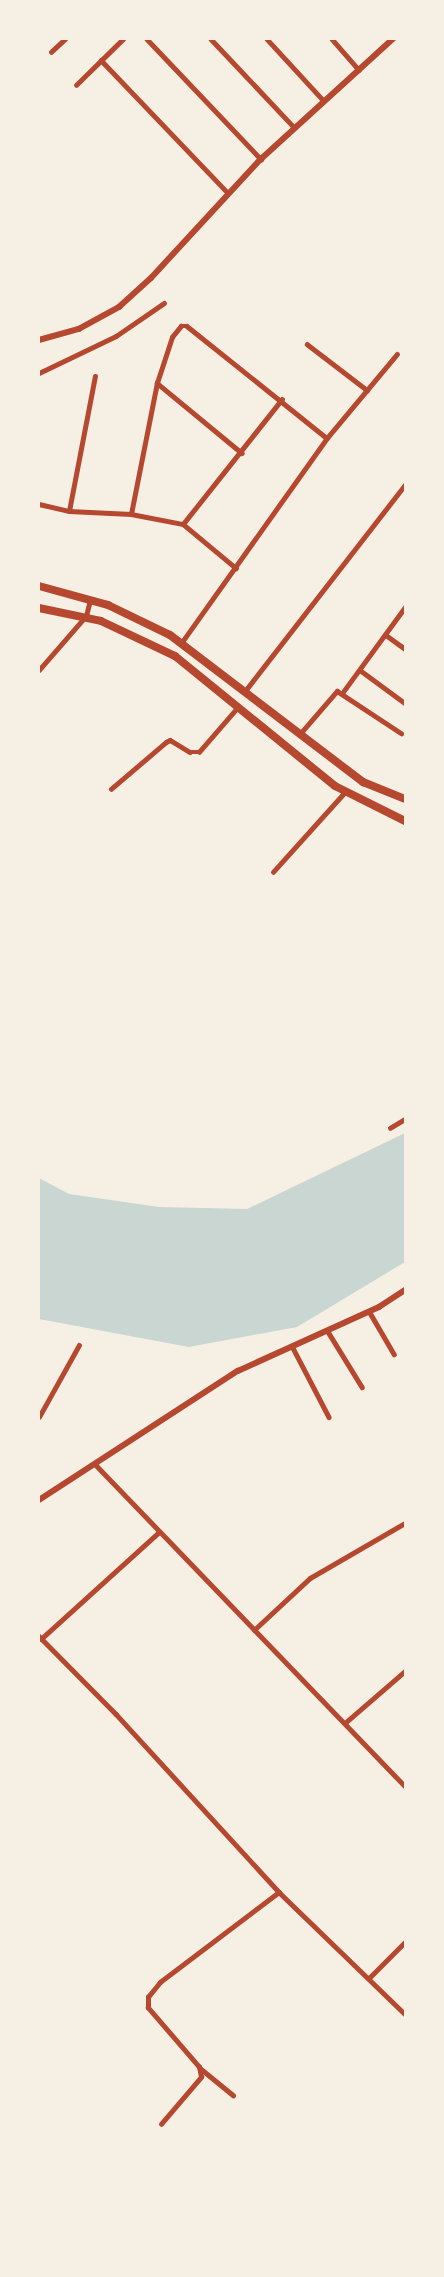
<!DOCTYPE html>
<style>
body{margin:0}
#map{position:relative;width:444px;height:2277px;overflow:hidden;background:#f6efe4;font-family:"Titillium Web",sans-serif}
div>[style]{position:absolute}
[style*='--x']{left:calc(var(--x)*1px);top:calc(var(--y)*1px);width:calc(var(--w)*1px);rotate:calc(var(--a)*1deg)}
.water>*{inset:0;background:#c9d6d2}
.minor>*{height:4.5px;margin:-2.25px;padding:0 2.25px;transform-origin:2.25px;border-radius:2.25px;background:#b5482f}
.tertiary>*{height:5.5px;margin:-2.75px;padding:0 2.75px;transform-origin:2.75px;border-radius:2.75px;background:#b5482f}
.primary>*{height:8px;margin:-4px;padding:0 4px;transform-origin:4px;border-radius:4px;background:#b5482f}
span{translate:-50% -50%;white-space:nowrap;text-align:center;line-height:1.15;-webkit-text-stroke:4.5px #f6efe4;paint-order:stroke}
.frame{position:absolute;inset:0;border:40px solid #f6efe4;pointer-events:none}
</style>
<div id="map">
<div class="water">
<div style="clip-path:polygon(405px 1133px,405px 1262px,297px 1327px,189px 1347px,39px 1319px,39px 1178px,69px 1194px,159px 1207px,247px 1209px)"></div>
</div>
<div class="minor">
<div style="--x:147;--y:39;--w:166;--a:46.5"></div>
<div style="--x:211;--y:39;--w:121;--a:46.7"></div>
<div style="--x:267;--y:39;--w:84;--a:47.4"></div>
<div style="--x:332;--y:39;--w:41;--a:48.9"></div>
<div style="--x:51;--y:52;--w:19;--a:-43"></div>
<div style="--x:101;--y:60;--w:182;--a:46.3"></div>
<div style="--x:76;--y:85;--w:66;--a:-44.4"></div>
<div style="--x:307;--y:344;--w:76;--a:37.5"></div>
<div style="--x:39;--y:373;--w:85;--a:-25.7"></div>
<div style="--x:116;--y:336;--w:58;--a:-34.5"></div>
<div style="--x:157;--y:383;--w:110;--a:39.5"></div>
<div style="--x:39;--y:504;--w:31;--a:13"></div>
<div style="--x:69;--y:511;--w:62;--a:2.8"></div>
<div style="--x:131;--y:514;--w:53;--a:10.9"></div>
<div style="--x:183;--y:524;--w:69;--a:39.7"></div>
<div style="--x:69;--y:511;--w:137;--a:-79.1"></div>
<div style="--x:131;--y:514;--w:134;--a:-78.8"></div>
<div style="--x:157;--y:383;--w:48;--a:-71.9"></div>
<div style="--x:172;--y:337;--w:14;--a:-51"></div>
<div style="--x:181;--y:326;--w:6;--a:0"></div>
<div style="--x:187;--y:326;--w:179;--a:38.7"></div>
<div style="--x:183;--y:524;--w:159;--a:-51.6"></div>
<div style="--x:386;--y:635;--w:24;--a:36"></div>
<div style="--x:182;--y:642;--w:250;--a:-54.6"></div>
<div style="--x:327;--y:438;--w:109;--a:-50.2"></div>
<div style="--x:39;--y:670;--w:72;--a:-49"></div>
<div style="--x:86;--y:616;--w:16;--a:-76"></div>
<div style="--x:360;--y:670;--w:56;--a:36.3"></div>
<div style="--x:245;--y:691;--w:261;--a:-52.2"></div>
<div style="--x:343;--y:692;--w:105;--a:-53.9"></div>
<div style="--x:299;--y:735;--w:58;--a:-49.2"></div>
<div style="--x:337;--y:691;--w:77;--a:33.3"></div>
<div style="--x:111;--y:789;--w:72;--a:-40.5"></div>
<div style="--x:166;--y:742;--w:4;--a:-27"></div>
<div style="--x:170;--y:740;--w:23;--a:31"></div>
<div style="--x:190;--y:752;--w:9;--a:0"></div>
<div style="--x:199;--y:752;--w:60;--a:-49.1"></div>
<div style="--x:273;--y:872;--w:109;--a:-48"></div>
<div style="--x:390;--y:1128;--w:17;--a:-31"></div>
<div style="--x:369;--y:1311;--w:50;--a:59.8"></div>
<div style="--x:327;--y:1330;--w:67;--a:58.4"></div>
<div style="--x:292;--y:1346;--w:80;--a:62.5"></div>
<div style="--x:39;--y:1417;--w:82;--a:-60.9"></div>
<div style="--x:95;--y:1464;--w:447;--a:46.1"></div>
<div style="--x:254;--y:1630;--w:76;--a:-42.9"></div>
<div style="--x:310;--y:1578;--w:110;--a:-30.1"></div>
<div style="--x:39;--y:1636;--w:110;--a:45.4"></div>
<div style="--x:116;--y:1714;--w:241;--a:47.5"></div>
<div style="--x:279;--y:1892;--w:175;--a:44.1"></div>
<div style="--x:41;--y:1639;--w:159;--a:-42.2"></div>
<div style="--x:345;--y:1723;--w:79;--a:-40.9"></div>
<div style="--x:369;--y:1978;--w:51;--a:-45"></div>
<div style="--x:200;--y:2068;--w:43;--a:39.3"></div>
<div style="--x:161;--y:2124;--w:62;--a:-49.6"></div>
<div style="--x:201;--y:2077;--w:10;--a:-101"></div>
<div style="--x:199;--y:2067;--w:78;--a:-130.8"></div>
<div style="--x:148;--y:2008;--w:11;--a:-90"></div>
<div style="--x:148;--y:1997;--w:19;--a:-51"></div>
<div style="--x:160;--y:1982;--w:149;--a:-37.1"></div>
</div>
<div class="tertiary">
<div style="--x:39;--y:340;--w:41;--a:-15.4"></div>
<div style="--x:79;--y:329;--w:46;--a:-28.8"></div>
<div style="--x:119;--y:307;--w:43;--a:-42.2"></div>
<div style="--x:151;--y:278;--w:162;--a:-47.3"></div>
<div style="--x:261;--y:159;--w:178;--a:-42.3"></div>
<div style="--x:39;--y:1500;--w:237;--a:-33"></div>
<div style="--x:238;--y:1371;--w:155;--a:-24.4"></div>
<div style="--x:379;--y:1307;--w:31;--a:-33"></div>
</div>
<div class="primary">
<div style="--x:39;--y:586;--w:72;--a:15.4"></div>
<div style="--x:108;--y:605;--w:69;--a:25.8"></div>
<div style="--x:170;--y:635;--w:243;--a:37.3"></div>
<div style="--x:363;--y:782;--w:45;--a:22"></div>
<div style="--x:39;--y:608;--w:63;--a:11.8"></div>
<div style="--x:101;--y:621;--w:82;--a:25.3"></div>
<div style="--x:175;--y:656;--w:206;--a:39.1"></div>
<div style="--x:335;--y:786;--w:78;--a:26.6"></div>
</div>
<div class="frame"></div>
</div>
